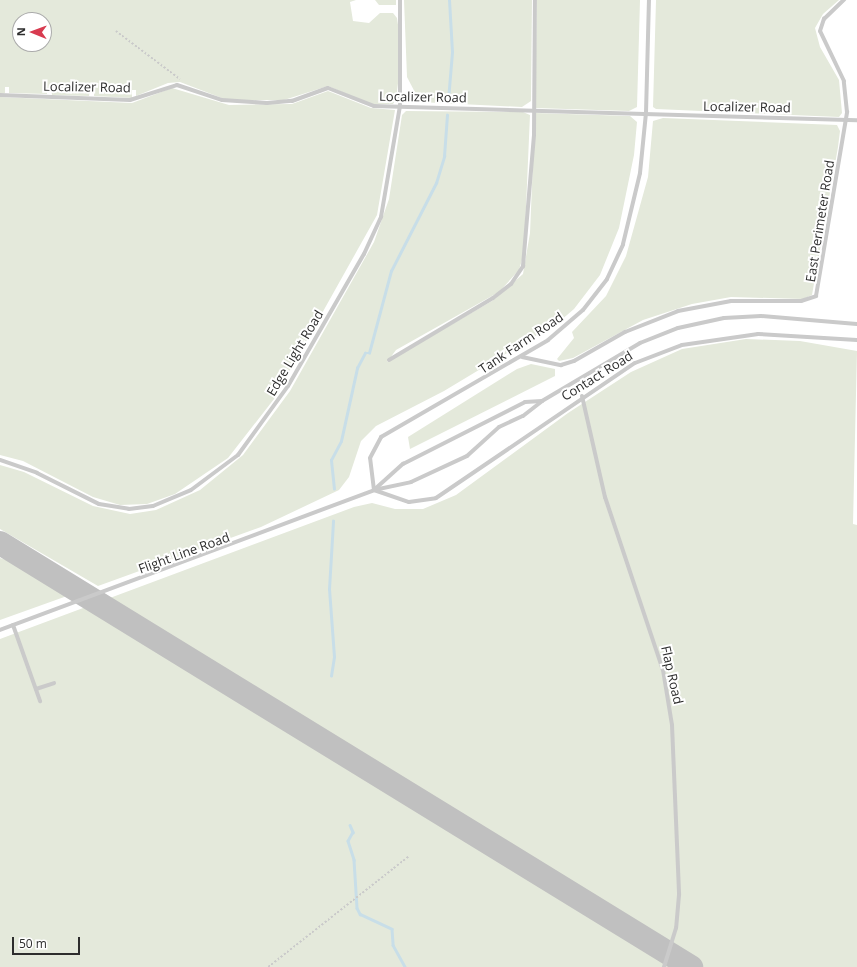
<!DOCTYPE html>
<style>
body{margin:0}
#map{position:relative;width:857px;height:967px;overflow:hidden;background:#fff;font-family:"Open Sans",sans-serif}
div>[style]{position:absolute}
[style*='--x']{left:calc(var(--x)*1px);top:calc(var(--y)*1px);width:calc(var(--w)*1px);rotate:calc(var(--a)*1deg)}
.green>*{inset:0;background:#e4e9db}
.stream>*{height:2.5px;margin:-1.25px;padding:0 1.25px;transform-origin:1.25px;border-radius:1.25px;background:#c8dee8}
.taxiway>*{height:24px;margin:-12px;padding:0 12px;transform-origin:12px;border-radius:12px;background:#c0c0c0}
.path>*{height:1.5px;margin-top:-0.75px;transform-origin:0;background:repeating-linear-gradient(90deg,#cacaca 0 2px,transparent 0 4px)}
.lane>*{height:4px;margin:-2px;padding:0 2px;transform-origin:2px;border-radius:2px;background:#cacaca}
span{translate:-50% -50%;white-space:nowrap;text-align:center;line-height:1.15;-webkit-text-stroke:4px #fff;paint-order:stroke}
.street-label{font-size:13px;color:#2d2d2d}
.north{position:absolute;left:12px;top:12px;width:40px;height:40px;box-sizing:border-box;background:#fff;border:1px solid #ababab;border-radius:50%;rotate:271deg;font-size:11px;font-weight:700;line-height:16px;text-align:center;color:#2d2d2d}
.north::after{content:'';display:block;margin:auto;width:14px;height:18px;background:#d83b50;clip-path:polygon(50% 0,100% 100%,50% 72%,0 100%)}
.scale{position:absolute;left:12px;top:937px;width:68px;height:18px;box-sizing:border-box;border:2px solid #2d2d2d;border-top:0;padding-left:5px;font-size:12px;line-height:14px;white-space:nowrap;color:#2d2d2d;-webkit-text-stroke:3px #fff;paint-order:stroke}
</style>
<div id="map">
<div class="green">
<div style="clip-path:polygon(evenodd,0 0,356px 0,350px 2px,353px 21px,369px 23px,380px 13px,393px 13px,397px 18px,402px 52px,396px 99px,393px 104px,371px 104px,328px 86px,284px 100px,227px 100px,180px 82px,168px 83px,136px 96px,136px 90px,132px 90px,132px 98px,94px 96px,94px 90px,90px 89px,89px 96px,52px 95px,51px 88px,47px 88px,47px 94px,9px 93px,9px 87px,5px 87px,5px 93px,0 93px,0 0,20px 20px,44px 20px,44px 44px,20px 44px,20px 20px)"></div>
<div style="clip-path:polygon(375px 0,396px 0,396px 5px,379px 5px)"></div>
<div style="clip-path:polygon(404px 0,532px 0,531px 101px,522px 107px,420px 102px,407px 77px)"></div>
<div style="clip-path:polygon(537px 0,640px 0,637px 107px,629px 111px,535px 108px)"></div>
<div style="clip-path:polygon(656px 0,839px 0,823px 14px,815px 28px,820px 47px,839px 80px,842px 113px,839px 117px,656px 109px,653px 107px)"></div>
<div style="clip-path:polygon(172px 88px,229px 105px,292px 104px,328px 91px,371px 108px,395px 110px,377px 215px,274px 399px,228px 458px,175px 494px,147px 504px,120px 505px,93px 497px,23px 461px,0 455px,0 97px,132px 103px)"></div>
<div style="clip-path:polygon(406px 111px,523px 112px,530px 115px,524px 253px,519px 270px,499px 292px,396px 350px,387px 362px,492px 301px,523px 274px,530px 233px,535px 113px,630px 116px,637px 122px,634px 155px,619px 228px,600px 275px,574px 309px,560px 321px,444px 391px,376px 426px,361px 441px,349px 477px,339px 490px,261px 527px,98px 586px,0 529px,0 465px,24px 472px,93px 506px,130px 514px,156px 510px,200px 490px,243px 455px,290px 391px,374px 242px,389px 199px,402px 115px)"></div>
<div style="clip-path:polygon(663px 118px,837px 125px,840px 131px,838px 147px,812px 295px,803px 299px,731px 297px,692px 304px,643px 320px,573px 358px,559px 361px,557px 359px,574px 338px,572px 332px,606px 296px,626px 256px,648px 177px,653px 121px)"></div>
<div style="clip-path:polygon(746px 339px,800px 341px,857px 351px,853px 524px,857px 525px,857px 967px,0 967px,0 639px,354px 507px,372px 503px,395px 509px,423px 509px,456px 495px,568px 413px,631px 372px,682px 349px)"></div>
<div style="clip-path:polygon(531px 364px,555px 369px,555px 376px,410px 449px,408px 437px,517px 369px)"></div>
<div style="clip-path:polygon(0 558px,10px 561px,67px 596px,0 620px)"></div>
</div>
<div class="stream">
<div style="--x:448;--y:100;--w:48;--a:-85.2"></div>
<div style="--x:452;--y:52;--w:52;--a:-93.3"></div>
<div style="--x:334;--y:489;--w:29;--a:-96"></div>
<div style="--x:331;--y:460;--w:21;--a:-62"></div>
<div style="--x:341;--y:441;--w:75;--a:-77.6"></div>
<div style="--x:357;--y:368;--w:17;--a:-62"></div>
<div style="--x:365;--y:353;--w:4;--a:0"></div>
<div style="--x:369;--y:353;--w:85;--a:-75"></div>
<div style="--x:391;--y:271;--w:99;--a:-62.9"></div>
<div style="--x:436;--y:183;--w:28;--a:-73"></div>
<div style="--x:444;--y:156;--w:41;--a:-85.8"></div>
<div style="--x:331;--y:676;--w:19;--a:-81"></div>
<div style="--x:334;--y:657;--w:68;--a:-94.2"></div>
<div style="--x:329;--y:589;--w:68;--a:-86.6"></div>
<div style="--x:350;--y:825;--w:8;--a:67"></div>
<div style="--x:353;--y:832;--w:10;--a:119"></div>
<div style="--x:348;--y:841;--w:20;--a:72"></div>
<div style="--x:354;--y:860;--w:48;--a:86.4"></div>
<div style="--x:357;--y:908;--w:7;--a:63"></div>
<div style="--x:360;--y:914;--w:35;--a:25"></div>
<div style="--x:392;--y:929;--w:16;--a:86"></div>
<div style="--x:393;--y:945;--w:25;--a:61"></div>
</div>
<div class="taxiway">
<div style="--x:0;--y:543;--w:811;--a:31.53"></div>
</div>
<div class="path">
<div style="--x:116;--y:31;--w:80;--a:36.9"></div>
<div style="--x:268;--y:967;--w:179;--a:-38.2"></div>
</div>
<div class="lane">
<div style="--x:0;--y:95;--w:130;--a:2.2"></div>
<div style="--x:130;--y:100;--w:49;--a:-17.7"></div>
<div style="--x:177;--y:85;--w:47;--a:18.4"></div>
<div style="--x:222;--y:100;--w:45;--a:3.8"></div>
<div style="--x:267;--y:103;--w:25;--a:-5"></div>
<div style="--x:292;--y:101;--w:38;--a:-20"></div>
<div style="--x:328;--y:88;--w:49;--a:21.4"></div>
<div style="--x:374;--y:106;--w:483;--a:1.7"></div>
<div style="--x:522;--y:357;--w:40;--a:12"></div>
<div style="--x:561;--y:365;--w:14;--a:-17"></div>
<div style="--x:574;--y:361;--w:59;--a:-29.6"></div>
<div style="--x:625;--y:332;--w:57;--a:-21.6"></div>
<div style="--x:678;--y:311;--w:54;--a:-10.7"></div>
<div style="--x:731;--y:301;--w:70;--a:0"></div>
<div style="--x:801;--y:301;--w:16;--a:-18"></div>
<div style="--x:816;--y:296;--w:187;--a:-80.4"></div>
<div style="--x:847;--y:112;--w:31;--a:-96"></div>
<div style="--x:844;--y:81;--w:55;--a:-115.6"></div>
<div style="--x:820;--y:31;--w:13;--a:-72"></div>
<div style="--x:824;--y:19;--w:28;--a:-44"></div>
<div style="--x:389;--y:360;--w:121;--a:-30.8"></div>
<div style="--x:493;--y:298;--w:23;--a:-38"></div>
<div style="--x:511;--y:284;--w:22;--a:-56"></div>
<div style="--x:523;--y:266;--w:132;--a:-85.2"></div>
<div style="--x:534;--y:134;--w:134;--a:-89.6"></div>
<div style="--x:582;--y:396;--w:104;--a:77.2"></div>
<div style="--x:605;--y:497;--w:182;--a:71.5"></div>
<div style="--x:663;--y:670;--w:56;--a:80.7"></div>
<div style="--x:672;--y:725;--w:170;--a:87.6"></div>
<div style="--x:679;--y:895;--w:33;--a:95"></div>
<div style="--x:676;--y:928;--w:41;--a:107.1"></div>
<div style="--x:0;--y:460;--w:39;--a:19"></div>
<div style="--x:37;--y:473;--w:69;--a:26.6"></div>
<div style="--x:99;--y:504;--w:30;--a:9"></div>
<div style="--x:129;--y:509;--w:24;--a:-7"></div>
<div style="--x:153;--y:506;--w:41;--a:-22.8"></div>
<div style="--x:191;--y:490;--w:59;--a:-36.7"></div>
<div style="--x:238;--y:455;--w:85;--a:-54.1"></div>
<div style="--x:288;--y:386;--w:152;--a:-60.1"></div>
<div style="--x:364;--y:254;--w:41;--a:-65.3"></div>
<div style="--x:381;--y:217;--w:113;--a:-80.3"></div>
<div style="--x:400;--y:106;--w:106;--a:-90"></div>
<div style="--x:375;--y:489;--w:38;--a:-42"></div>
<div style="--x:403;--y:464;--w:137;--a:-26.9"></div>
<div style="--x:525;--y:402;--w:17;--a:-3"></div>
<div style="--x:374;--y:490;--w:32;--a:-97"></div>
<div style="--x:370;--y:458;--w:24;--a:-62"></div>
<div style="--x:381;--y:437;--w:193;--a:-30.1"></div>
<div style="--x:548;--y:340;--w:46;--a:-40.6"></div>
<div style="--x:583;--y:310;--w:39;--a:-52"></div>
<div style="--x:607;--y:279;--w:38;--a:-65"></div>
<div style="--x:623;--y:244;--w:73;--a:-76.5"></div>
<div style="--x:640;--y:173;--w:60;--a:-84.3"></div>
<div style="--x:646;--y:113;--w:113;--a:-88.5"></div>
<div style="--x:374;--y:490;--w:37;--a:19"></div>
<div style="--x:409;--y:502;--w:27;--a:-8"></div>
<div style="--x:436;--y:498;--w:240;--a:-34.2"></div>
<div style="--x:635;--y:363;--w:50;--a:-21"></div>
<div style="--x:682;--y:345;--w:77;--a:-8.2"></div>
<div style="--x:758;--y:334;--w:99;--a:3.5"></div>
<div style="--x:13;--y:625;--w:81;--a:70.4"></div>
<div style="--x:0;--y:630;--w:399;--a:-20.5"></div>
<div style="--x:374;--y:490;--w:38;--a:-12"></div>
<div style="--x:411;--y:482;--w:62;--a:-24.9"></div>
<div style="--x:467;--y:456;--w:43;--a:-42.2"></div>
<div style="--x:499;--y:427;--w:26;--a:-25"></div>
<div style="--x:523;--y:416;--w:24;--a:-38"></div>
<div style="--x:542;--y:401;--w:114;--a:-30.6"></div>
<div style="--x:640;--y:343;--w:41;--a:-21.5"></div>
<div style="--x:678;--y:328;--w:47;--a:-12.3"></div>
<div style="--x:724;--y:318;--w:37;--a:-3"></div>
<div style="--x:761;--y:316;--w:96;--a:4.8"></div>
<div style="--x:36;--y:689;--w:19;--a:-18"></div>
</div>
<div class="street-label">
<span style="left:87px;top:87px;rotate:1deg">Localizer Road</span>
<span style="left:423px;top:97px;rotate:1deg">Localizer Road</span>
<span style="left:747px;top:107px;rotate:1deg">Localizer Road</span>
<span style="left:820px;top:221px;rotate:-81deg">East Perimeter Road</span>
<span style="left:521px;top:343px;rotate:-34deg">Tank Farm Road</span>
<span style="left:295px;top:353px;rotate:-59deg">Edge Light Road</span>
<span style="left:597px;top:376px;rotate:-32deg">Contact Road</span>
<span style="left:184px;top:553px;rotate:-20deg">Flight Line Road</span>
<span style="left:672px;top:675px;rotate:77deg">Flap Road</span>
</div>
<div class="north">N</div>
<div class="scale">50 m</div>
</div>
